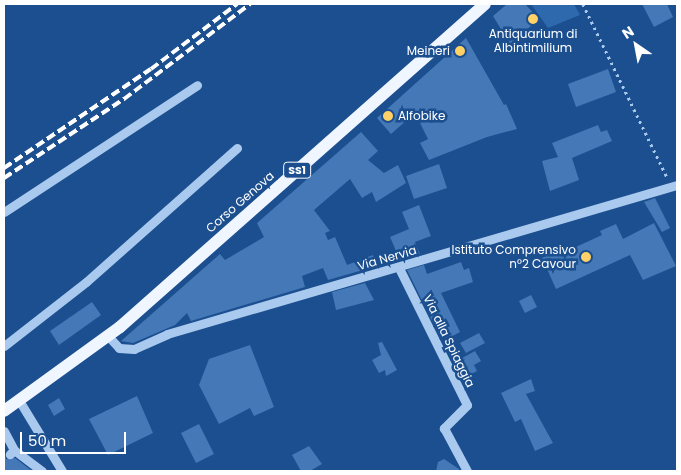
<!DOCTYPE html>
<meta charset="utf-8">
<style>
body{margin:0}
#map{position:relative;width:681px;height:475px;overflow:hidden;background:#1b4f8f;font-family:Poppins,sans-serif}
div>[style]{position:absolute}
[style*='--x']{left:calc(var(--x)*1px);top:calc(var(--y)*1px);width:calc(var(--w)*1px);rotate:calc(var(--a)*1deg)}
.green>*{inset:0;background:#2e69ad}
.building>*{inset:0;background:#4478b7}
.path>*{height:2.5px;margin-top:-1.25px;transform-origin:0;background:repeating-linear-gradient(90deg,#a9c9ee 0 2.5px,transparent 0 6.5px)}
.minor>*{height:9px;margin:-4.5px;padding:0 4.5px;transform-origin:4.5px;border-radius:4.5px;background:#a9c9ee}
.major>*{height:12px;margin:-6px;padding:0 6px;transform-origin:6px;border-radius:6px;background:#f0f6ff}
.rail>*{height:4px;margin-top:-2px;transform-origin:0;background:repeating-linear-gradient(90deg,#fff 0 9px,transparent 0 13px)}
.dots>*{width:14px;height:14px;translate:-50% -50%;box-sizing:border-box;border:2px solid #1b4f8f;border-radius:50%}
span{translate:-50% -50%;white-space:nowrap;text-align:center;line-height:1.15;-webkit-text-stroke:5px #1b4f8f;paint-order:stroke}
.shield-label span{padding:1px 4px;background:#1b4f8f;border:1px solid;border-radius:4px;-webkit-text-stroke-width:0}
.shield-label{font-size:11px;color:#fff;font-weight:700}
.poi-label{font-size:12px;color:#fff}
.right{translate:-100% -50%;text-align:right}
.left{translate:0 -50%;text-align:left}
.street-label{font-size:12px;color:#fff}
.frame{position:absolute;inset:0;border:5px solid #fff;pointer-events:none}
.north{position:absolute;left:611px;top:20px;width:50px;height:50px;-webkit-text-stroke:4px #1b4f8f;paint-order:stroke;rotate:327deg;font-size:14px;font-weight:700;line-height:20px;text-align:center;color:#fff}
.north::after{content:'';display:block;margin:auto;width:18px;height:22px;background:#fff;clip-path:polygon(50% 0,100% 100%,50% 72%,0 100%)}
.scale{position:absolute;left:20px;top:432px;width:106px;height:22px;box-sizing:border-box;border:2px solid #fff;border-top:0;padding-left:6px;font-size:15px;line-height:18px;white-space:nowrap;color:#fff;-webkit-text-stroke:4px #1b4f8f;paint-order:stroke}
</style>
<div id="map">
<div class="green">
<div style="clip-path:polygon(531px 4px,574px 4px,580px 15px,548px 28px)"></div>
</div>
<div class="building">
<div style="clip-path:polygon(507px 4px,525px 4px,539px 19px,510px 44px,493px 16px)"></div>
<div style="clip-path:polygon(642px 4px,667px 4px,673px 17px,654px 27px)"></div>
<div style="clip-path:polygon(466px 38px,504px 105px,506px 104px,517px 129px,487px 137px,429px 160px,420px 143px,428px 139px,415px 113px,391px 134px,377px 118px)"></div>
<div style="clip-path:polygon(608px 69px,616px 92px,576px 107px,568px 84px)"></div>
<div style="clip-path:polygon(598px 125px,601px 132px,607px 130px,612px 141px,572px 158px,579px 180px,550px 191px,542px 161px,558px 157px,552px 143px)"></div>
<div style="clip-path:polygon(361px 132px,378px 151px,368px 160px,384px 173px,398px 165px,406px 183px,376px 202px,372px 192px,362px 198px,350px 179px,314px 210px,330px 231px,325px 233px,328px 240px,335px 237px,347px 265px,373px 255px,377px 266px,328px 280px,323px 268px,302px 276px,305px 287px,191px 321px,187px 313px,175px 325px,133px 343px,121px 341px,220px 254px,225px 260px,264px 237px,257px 223px)"></div>
<div style="clip-path:polygon(439px 164px,447px 188px,414px 199px,406px 176px)"></div>
<div style="clip-path:polygon(655px 198px,670px 228px,662px 232px,644px 202px)"></div>
<div style="clip-path:polygon(419px 205px,431px 236px,415px 242px,420px 254px,400px 260px,390px 237px,409px 229px,402px 212px)"></div>
<div style="clip-path:polygon(654px 223px,676px 266px,643px 280px,630px 255px,556px 289px,542px 258px,564px 248px,565px 252px,602px 235px,600px 231px,616px 224px,623px 239px)"></div>
<div style="clip-path:polygon(461px 262px,464px 270px,469px 268px,473px 282px,441px 293px,460px 332px,447px 339px,440px 337px,407px 270px,424px 265px,427px 274px)"></div>
<div style="clip-path:polygon(365px 283px,374px 300px,336px 310px,332px 292px)"></div>
<div style="clip-path:polygon(531px 295px,537px 307px,525px 313px,519px 301px)"></div>
<div style="clip-path:polygon(92px 302px,101px 315px,59px 345px,50px 331px)"></div>
<div style="clip-path:polygon(479px 333px,485px 343px,466px 353px,460px 343px)"></div>
<div style="clip-path:polygon(382px 342px,397px 370px,386px 376px,385px 370px,379px 373px,372px 360px,381px 355px,378px 343px)"></div>
<div style="clip-path:polygon(250px 345px,274px 407px,254px 416px,250px 408px,219px 424px,199px 385px,209px 359px)"></div>
<div style="clip-path:polygon(475px 351px,481px 361px,474px 365px,477px 371px,462px 379px,453px 363px)"></div>
<div style="clip-path:polygon(531px 379px,535px 391px,526px 394px,553px 443px,535px 451px,521px 419px,515px 422px,501px 393px)"></div>
<div style="clip-path:polygon(137px 396px,153px 433px,108px 455px,89px 419px)"></div>
<div style="clip-path:polygon(59px 398px,65px 409px,54px 416px,48px 405px)"></div>
<div style="clip-path:polygon(199px 424px,214px 454px,196px 463px,181px 433px)"></div>
<div style="clip-path:polygon(309px 446px,322px 464px,310px 471px,301px 471px,292px 455px)"></div>
<div style="clip-path:polygon(4px 450px,6px 459px,15px 458px,32px 471px,4px 471px)"></div>
<div style="clip-path:polygon(444px 459px,459px 469px,460px 471px,436px 471px,438px 462px)"></div>
</div>
<div class="path">
<div style="--x:583;--y:4;--w:192;--a:64.1"></div>
</div>
<div class="minor">
<div style="--x:4;--y:212;--w:231;--a:-33.3"></div>
<div style="--x:399;--y:268;--w:153;--a:63.6"></div>
<div style="--x:467;--y:405;--w:33;--a:135"></div>
<div style="--x:444;--y:428;--w:49;--a:61.9"></div>
<div style="--x:108;--y:336;--w:16;--a:47"></div>
<div style="--x:119;--y:348;--w:15;--a:4"></div>
<div style="--x:134;--y:349;--w:36;--a:-24"></div>
<div style="--x:167;--y:334;--w:531;--a:-16.29"></div>
<div style="--x:4;--y:346;--w:104;--a:-38"></div>
<div style="--x:86;--y:282;--w:202;--a:-41.6"></div>
<div style="--x:20;--y:402;--w:81;--a:58.7"></div>
<div style="--x:4;--y:431;--w:21;--a:62"></div>
<div style="--x:14;--y:450;--w:6;--a:135"></div>
<div style="--x:14;--y:450;--w:35;--a:37"></div>
</div>
<div class="major">
<div style="--x:4;--y:411;--w:143;--a:-35.9"></div>
<div style="--x:120;--y:327;--w:487;--a:-41.5"></div>
</div>
<div class="rail">
<div style="--x:4;--y:168;--w:177;--a:-34"></div>
<div style="--x:151;--y:69;--w:108;--a:-37.1"></div>
<div style="--x:4;--y:178;--w:144;--a:-33.4"></div>
<div style="--x:124;--y:99;--w:158;--a:-37"></div>
</div>
<div class="dots">
<div style="left:533px;top:19px;background:#ffd166"></div>
<div style="left:460px;top:51px;background:#ffd166"></div>
<div style="left:388px;top:116px;background:#ffd166"></div>
<div style="left:586px;top:257px;background:#ffd166"></div>
</div>
<div class="shield-label">
<span style="left:297px;top:170px">SS1</span>
</div>
<div class="poi-label">
<span style="left:533px;top:41px">Antiquarium di<br>Albintimilium</span>
<span class="right" style="left:450px;top:51px">Meineri</span>
<span class="left" style="left:398px;top:116px">Alfobike</span>
<span class="right" style="left:576px;top:257px">Istituto Comprensivo<br>n°2 Cavour</span>
</div>
<div class="street-label">
<span style="left:240px;top:202px;rotate:-41deg">Corso Genova</span>
<span style="left:387px;top:258px;rotate:-16deg">Via Nervia</span>
<span style="left:449px;top:341px;rotate:64deg">Via alla Spiaggia</span>
</div>
<div class="frame"></div>
<div class="north">N</div>
<div class="scale">50 m</div>
</div>
